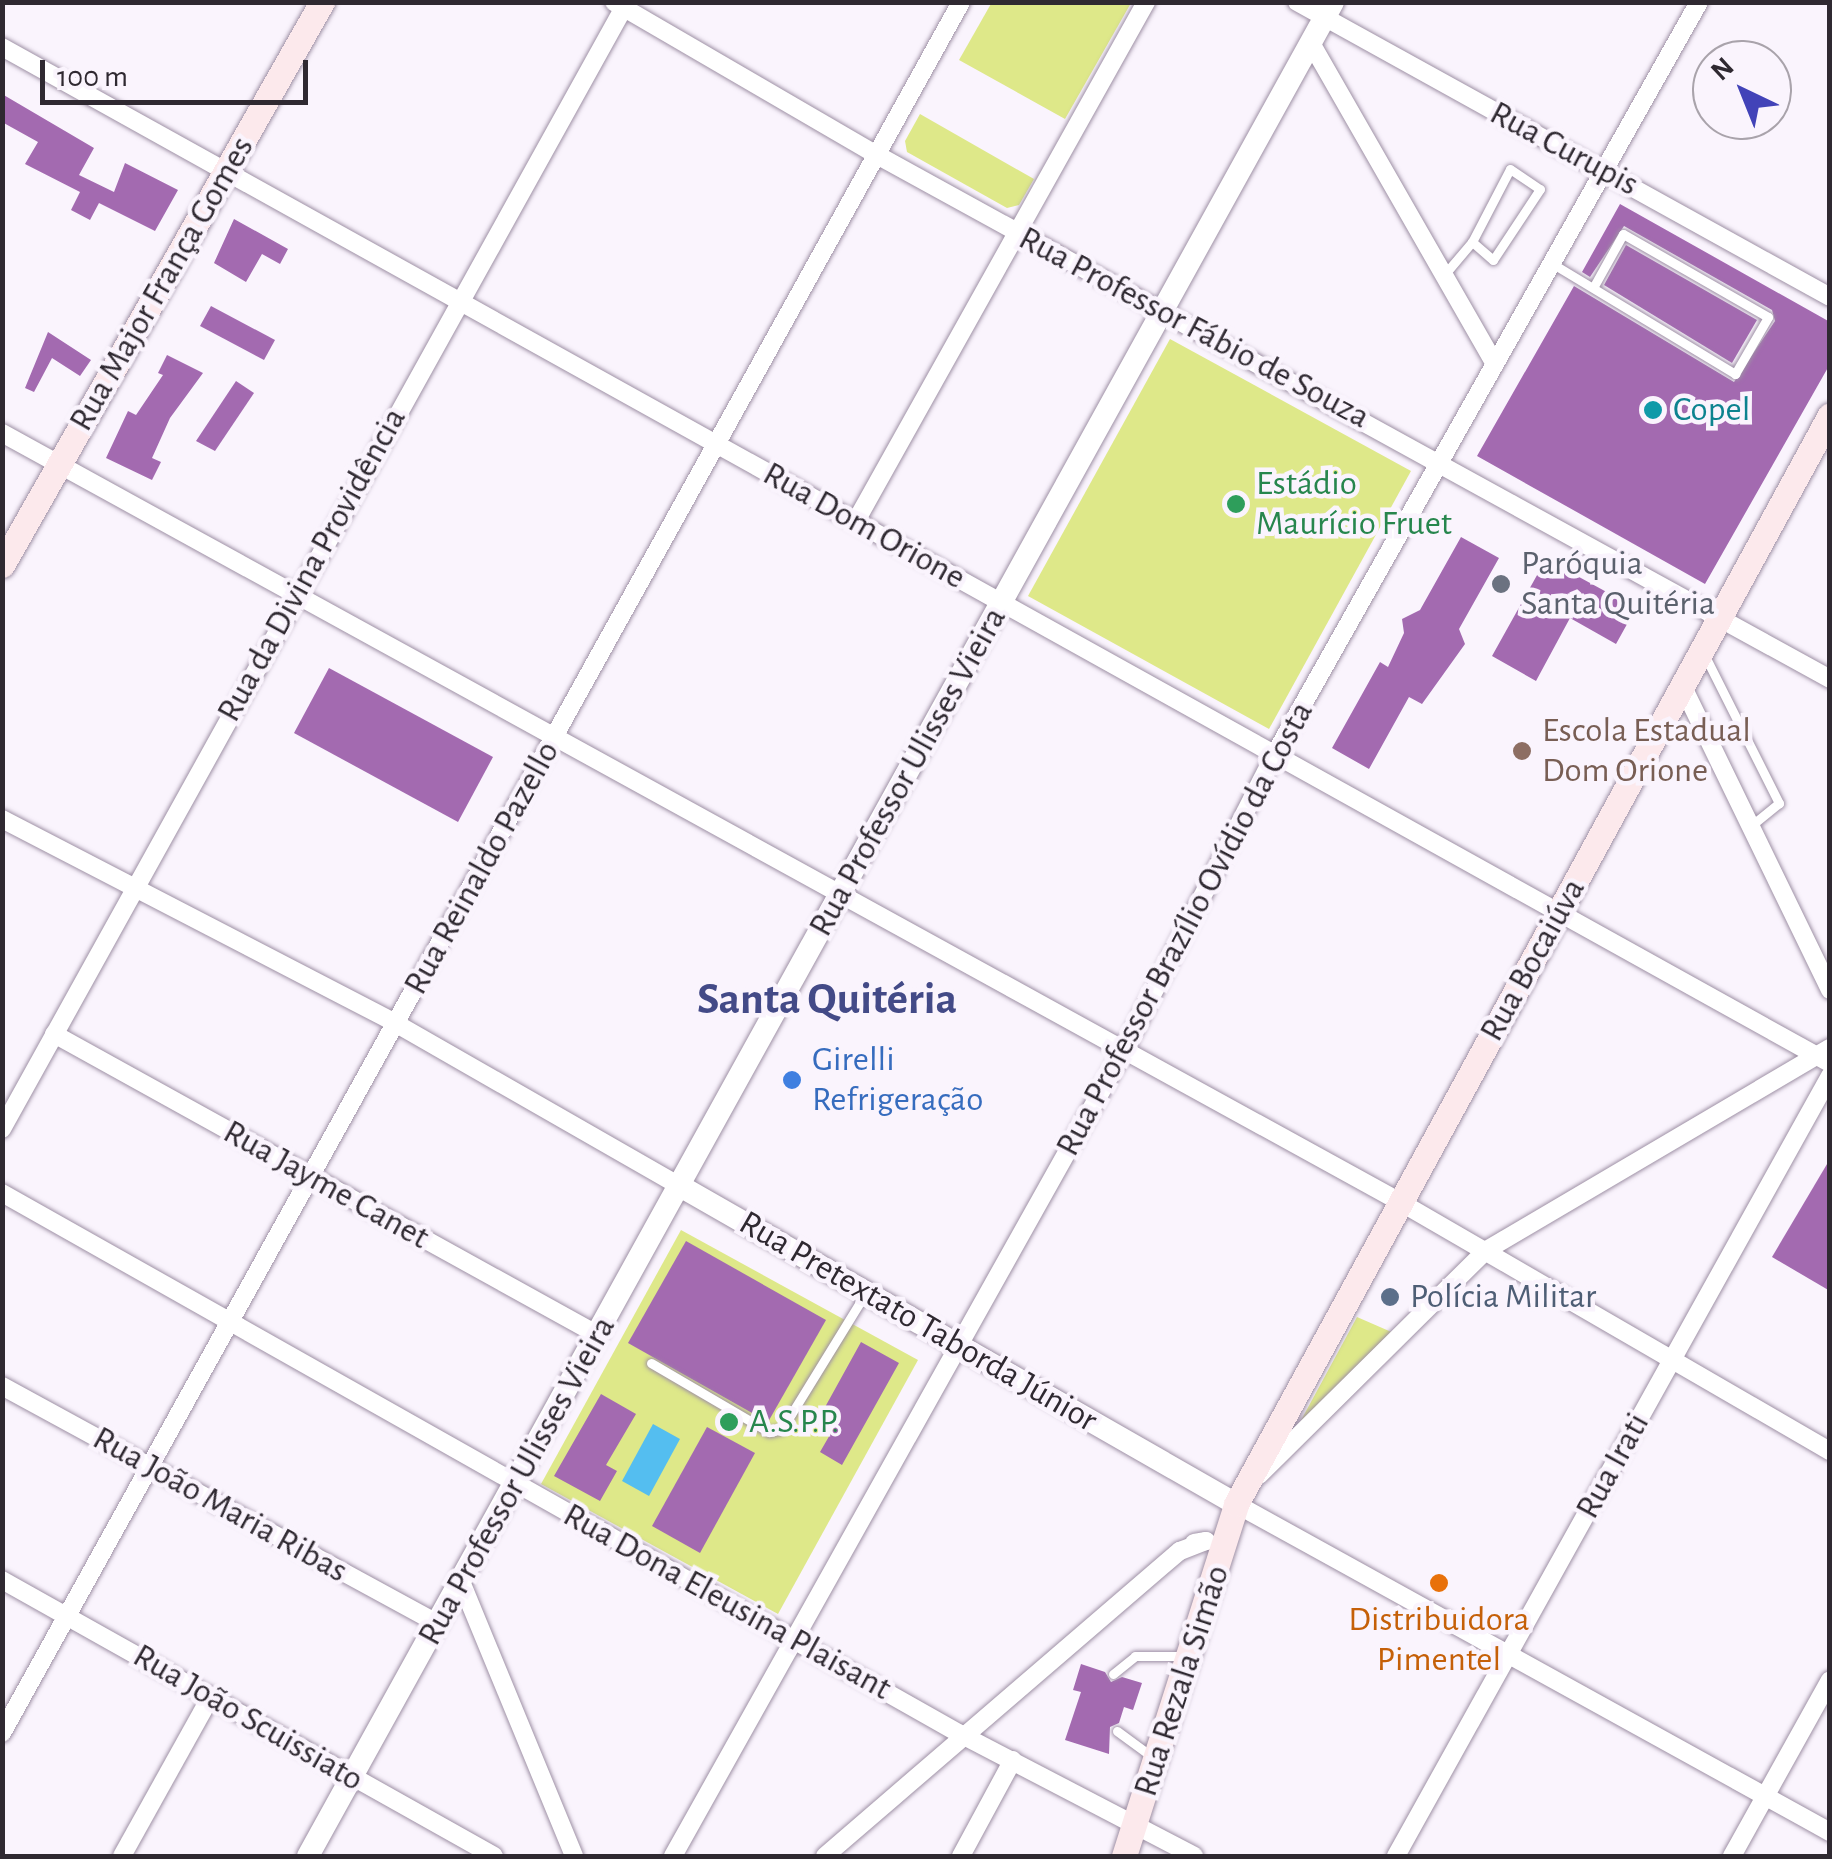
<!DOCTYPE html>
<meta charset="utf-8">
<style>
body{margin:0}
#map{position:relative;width:1832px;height:1859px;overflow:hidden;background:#faf4fd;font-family:"Alegreya Sans",sans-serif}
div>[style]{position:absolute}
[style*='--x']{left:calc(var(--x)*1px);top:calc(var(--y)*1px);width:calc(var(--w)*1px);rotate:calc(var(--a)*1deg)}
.green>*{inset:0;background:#dee889}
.water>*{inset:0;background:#54bef0}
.building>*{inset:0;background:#a36ab0}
.roads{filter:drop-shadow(0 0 2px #9e90a5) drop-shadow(0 0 2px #9e90a5)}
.service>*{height:9px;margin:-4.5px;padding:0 4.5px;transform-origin:4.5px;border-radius:4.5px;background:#fff}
.minor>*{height:18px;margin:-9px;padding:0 9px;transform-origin:9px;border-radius:9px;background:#fff}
.tertiary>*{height:22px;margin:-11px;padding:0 11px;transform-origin:11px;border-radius:11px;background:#fff}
.secondary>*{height:25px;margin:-12.5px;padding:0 12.5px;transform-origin:12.5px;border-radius:12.5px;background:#fce9ec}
.dots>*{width:28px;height:28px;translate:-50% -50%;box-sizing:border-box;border:5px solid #faf4fd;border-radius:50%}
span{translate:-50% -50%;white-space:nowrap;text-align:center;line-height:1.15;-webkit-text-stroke:9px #faf4fd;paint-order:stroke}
.street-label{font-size:35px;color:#2f2931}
.culture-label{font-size:35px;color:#0d838f}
.left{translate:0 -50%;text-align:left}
.leisure-label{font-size:35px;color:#27864d}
.worship-label{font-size:35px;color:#5b616d}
.education-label{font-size:35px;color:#785e54}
.shop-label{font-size:35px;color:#366cbe}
.service-label{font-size:35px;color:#4e5e75}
.food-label{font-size:35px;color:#c56008}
.district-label{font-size:45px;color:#434a87;font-weight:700}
.frame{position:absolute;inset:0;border:5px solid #2f2931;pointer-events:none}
.north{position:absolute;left:1692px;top:40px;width:100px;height:100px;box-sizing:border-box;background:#faf4fd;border:2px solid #a9a3ab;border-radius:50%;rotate:317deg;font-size:28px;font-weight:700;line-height:40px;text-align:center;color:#2f2931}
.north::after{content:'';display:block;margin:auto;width:35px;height:45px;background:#4243b8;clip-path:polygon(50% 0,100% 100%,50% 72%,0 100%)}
.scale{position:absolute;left:40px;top:60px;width:268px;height:45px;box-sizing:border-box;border:5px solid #2f2931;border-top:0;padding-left:12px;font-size:30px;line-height:35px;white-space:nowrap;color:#2f2931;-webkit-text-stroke:8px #faf4fd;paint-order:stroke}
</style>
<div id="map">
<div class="green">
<div style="clip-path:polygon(992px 2px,1131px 2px,1131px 3px,1065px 119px,959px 60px)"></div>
<div style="clip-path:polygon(920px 114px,1034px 179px,1019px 205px,1007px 208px,907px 152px,905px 141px)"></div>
<div style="clip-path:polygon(1170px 339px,1411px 471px,1269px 729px,1028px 596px)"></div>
<div style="clip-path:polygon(681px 1230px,918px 1360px,778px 1614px,541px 1484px)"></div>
<div style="clip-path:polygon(1357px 1317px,1396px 1334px,1299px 1424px)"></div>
</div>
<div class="water">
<div style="clip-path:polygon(653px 1424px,680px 1439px,649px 1496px,622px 1481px)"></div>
</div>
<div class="building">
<div style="clip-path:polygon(2px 94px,94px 148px,79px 175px,114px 192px,125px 163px,178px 190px,155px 231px,99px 203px,90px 220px,71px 210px,80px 192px,25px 164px,38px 142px,2px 122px)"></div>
<div style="clip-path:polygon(1620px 204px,1830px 322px,1830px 364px,1705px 584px,1477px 456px,1574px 286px,1734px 382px,1775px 321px,1772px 310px,1624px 226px,1590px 277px,1582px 272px)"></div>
<div style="clip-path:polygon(234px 219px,288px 249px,280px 264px,262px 254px,246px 282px,214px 263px)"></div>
<div style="clip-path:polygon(1626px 245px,1757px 320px,1732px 363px,1604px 285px)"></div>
<div style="clip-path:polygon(211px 306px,275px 340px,264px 360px,200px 326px)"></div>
<div style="clip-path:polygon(48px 332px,91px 360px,80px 376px,52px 358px,34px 392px,25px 388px)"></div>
<div style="clip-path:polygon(167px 355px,203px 373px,170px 418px,152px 458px,161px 462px,152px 480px,106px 458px,128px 411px,136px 415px,163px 375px,158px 373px)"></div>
<div style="clip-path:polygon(236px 381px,254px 393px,215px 451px,196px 441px)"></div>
<div style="clip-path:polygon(1461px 537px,1499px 558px,1459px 629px,1465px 644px,1422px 704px,1409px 697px,1369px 769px,1332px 748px,1380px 662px,1388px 667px,1404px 633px,1402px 619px,1420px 610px)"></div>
<div style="clip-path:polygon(1546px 559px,1636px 608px,1616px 644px,1570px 618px,1536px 681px,1492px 656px)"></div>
<div style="clip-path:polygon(329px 668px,493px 757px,458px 822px,294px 733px)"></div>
<div style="clip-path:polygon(1830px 1159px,1830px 1291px,1772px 1257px)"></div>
<div style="clip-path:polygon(686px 1241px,826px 1320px,768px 1422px,628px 1343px)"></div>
<div style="clip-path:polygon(861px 1342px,899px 1363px,842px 1465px,820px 1452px,835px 1426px,819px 1418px)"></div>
<div style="clip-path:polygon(601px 1394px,636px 1414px,606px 1465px,617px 1471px,600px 1501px,554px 1476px)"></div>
<div style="clip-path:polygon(707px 1427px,755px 1453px,700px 1553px,652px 1526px)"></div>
<div style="clip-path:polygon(1081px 1664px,1105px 1672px,1111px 1682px,1122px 1677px,1142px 1683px,1133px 1710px,1124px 1707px,1119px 1723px,1110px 1727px,1109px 1754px,1065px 1740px,1081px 1692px,1073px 1690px)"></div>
</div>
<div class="roads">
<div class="service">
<div style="--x:1510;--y:169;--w:36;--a:34"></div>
<div style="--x:1540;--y:189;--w:85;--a:123.5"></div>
<div style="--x:1493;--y:260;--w:28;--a:-139"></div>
<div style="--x:1472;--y:242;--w:82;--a:-62.5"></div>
<div style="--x:1553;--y:264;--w:213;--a:31.1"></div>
<div style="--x:1735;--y:374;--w:66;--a:-59.9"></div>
<div style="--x:1768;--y:317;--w:167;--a:-150.2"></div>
<div style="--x:1623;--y:234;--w:60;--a:119.1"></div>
<div style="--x:1444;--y:275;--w:43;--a:-49.7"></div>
<div style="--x:1705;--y:656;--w:165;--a:63.3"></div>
<div style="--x:1779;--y:803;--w:38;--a:141"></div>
<div style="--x:651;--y:1363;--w:137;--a:30.3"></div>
<div style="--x:769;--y:1432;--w:13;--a:-13"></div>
<div style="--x:782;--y:1429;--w:158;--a:-58.4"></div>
<div style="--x:1113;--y:1674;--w:28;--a:-39"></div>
<div style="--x:1135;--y:1656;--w:51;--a:0"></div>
<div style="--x:1117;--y:1731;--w:42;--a:36.3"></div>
</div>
<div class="minor">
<div style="--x:614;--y:2;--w:304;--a:30.2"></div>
<div style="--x:877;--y:155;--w:1088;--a:28.8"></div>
<div style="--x:1297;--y:2;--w:609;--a:28.96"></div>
<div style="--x:1311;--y:43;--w:370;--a:60.2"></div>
<div style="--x:2;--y:47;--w:2091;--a:29.07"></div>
<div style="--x:2;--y:433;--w:1596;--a:28.81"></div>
<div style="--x:1400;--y:1202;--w:497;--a:30.1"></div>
<div style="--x:856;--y:521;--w:595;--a:-60.8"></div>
<div style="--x:1682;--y:685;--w:339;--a:64.1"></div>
<div style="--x:2;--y:819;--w:443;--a:27.4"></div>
<div style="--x:395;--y:1023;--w:328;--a:29.8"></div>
<div style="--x:54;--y:1034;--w:622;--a:28.96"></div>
<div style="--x:2;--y:1129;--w:1289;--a:-60.99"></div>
<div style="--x:2;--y:1193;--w:1100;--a:29.45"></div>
<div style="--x:960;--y:1734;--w:264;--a:27.5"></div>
<div style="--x:2;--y:1386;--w:497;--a:28.6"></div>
<div style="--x:1259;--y:1475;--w:318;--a:-44.7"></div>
<div style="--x:1485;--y:1251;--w:400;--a:-30.5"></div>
<div style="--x:1236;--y:1504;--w:679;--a:28.91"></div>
<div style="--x:2;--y:1580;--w:564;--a:29.29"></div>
<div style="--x:462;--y:1584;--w:294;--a:67.6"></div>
<div style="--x:2;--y:1733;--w:1979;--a:-61.01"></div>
<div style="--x:122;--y:1856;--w:183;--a:-60.9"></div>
<div style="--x:673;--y:1856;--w:921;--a:-60.76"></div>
<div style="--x:1123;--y:1052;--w:335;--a:-63"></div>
<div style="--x:1275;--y:754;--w:863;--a:-60.58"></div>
<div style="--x:825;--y:1856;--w:468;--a:-40.7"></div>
<div style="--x:1180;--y:1551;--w:28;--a:-21"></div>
<div style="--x:1206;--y:1541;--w:12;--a:171"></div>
<div style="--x:961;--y:1856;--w:109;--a:-61.6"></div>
<div style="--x:1396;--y:1856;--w:893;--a:-60.91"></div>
<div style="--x:1732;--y:1856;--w:201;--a:-60.9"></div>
</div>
<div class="tertiary">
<div style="--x:680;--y:1186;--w:641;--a:29.77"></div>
<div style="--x:308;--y:1856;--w:2118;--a:-61.06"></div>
</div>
<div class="secondary">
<div style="--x:2;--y:565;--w:648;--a:-60.39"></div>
<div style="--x:1124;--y:1856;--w:369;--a:-72.3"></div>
<div style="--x:1236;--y:1504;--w:1240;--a:-61.39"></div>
</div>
</div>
<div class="dots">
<div style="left:1653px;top:410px;background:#0f9aa8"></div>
<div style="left:1236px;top:504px;background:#2e9e5b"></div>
<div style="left:1501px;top:584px;background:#6b7280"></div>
<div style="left:1522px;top:751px;background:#8d6e63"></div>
<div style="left:792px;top:1080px;background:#3f7fe0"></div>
<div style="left:1390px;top:1297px;background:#5c6f8a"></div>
<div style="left:729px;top:1422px;background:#2e9e5b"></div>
<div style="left:1439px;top:1583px;background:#e8710a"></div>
</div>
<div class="street-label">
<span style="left:1564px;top:149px;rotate:28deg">Rua Curupis</span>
<span style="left:162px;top:284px;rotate:-60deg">Rua Major França Gomes</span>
<span style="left:1194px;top:328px;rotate:28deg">Rua Professor Fábio de Souza</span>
<span style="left:864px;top:526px;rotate:29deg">Rua Dom Orione</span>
<span style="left:312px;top:565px;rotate:-61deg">Rua da Divina Providência</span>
<span style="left:908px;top:772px;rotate:-61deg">Rua Professor Ulisses Vieira</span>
<span style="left:482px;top:868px;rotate:-61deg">Rua Reinaldo Pazello</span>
<span style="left:1185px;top:929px;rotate:-62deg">Rua Professor Brazílio Ovídio da Costa</span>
<span style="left:1533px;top:960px;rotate:-61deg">Rua Bocaiúva</span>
<span style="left:326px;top:1185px;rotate:29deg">Rua Jayme Canet</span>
<span style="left:918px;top:1322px;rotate:30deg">Rua Pretextato Taborda Júnior</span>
<span style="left:1613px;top:1466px;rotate:-61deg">Rua Irati</span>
<span style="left:517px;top:1481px;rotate:-61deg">Rua Professor Ulisses Vieira</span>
<span style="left:220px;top:1505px;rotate:29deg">Rua João Maria Ribas</span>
<span style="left:727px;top:1602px;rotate:29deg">Rua Dona Eleusina Plaisant</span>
<span style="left:1182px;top:1681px;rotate:-72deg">Rua Rezala Simão</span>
<span style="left:248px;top:1718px;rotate:30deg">Rua João Scuissiato</span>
</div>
<div class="culture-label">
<span class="left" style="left:1673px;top:410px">Copel</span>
</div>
<div class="leisure-label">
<span class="left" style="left:1256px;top:504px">Estádio<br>Maurício Fruet</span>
<span class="left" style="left:749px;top:1422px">A.S.P.P.</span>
</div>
<div class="worship-label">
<span class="left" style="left:1521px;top:584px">Paróquia<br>Santa Quitéria</span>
</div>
<div class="education-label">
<span class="left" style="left:1542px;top:751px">Escola Estadual<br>Dom Orione</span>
</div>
<div class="shop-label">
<span class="left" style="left:812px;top:1080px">Girelli<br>Refrigeração</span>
</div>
<div class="service-label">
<span class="left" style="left:1410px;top:1297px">Polícia Militar</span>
</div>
<div class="food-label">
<span style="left:1439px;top:1640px">Distribuidora<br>Pimentel</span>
</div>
<div class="district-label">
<span style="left:827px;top:1000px">Santa Quitéria</span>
</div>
<div class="frame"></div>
<div class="north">N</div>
<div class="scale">100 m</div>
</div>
